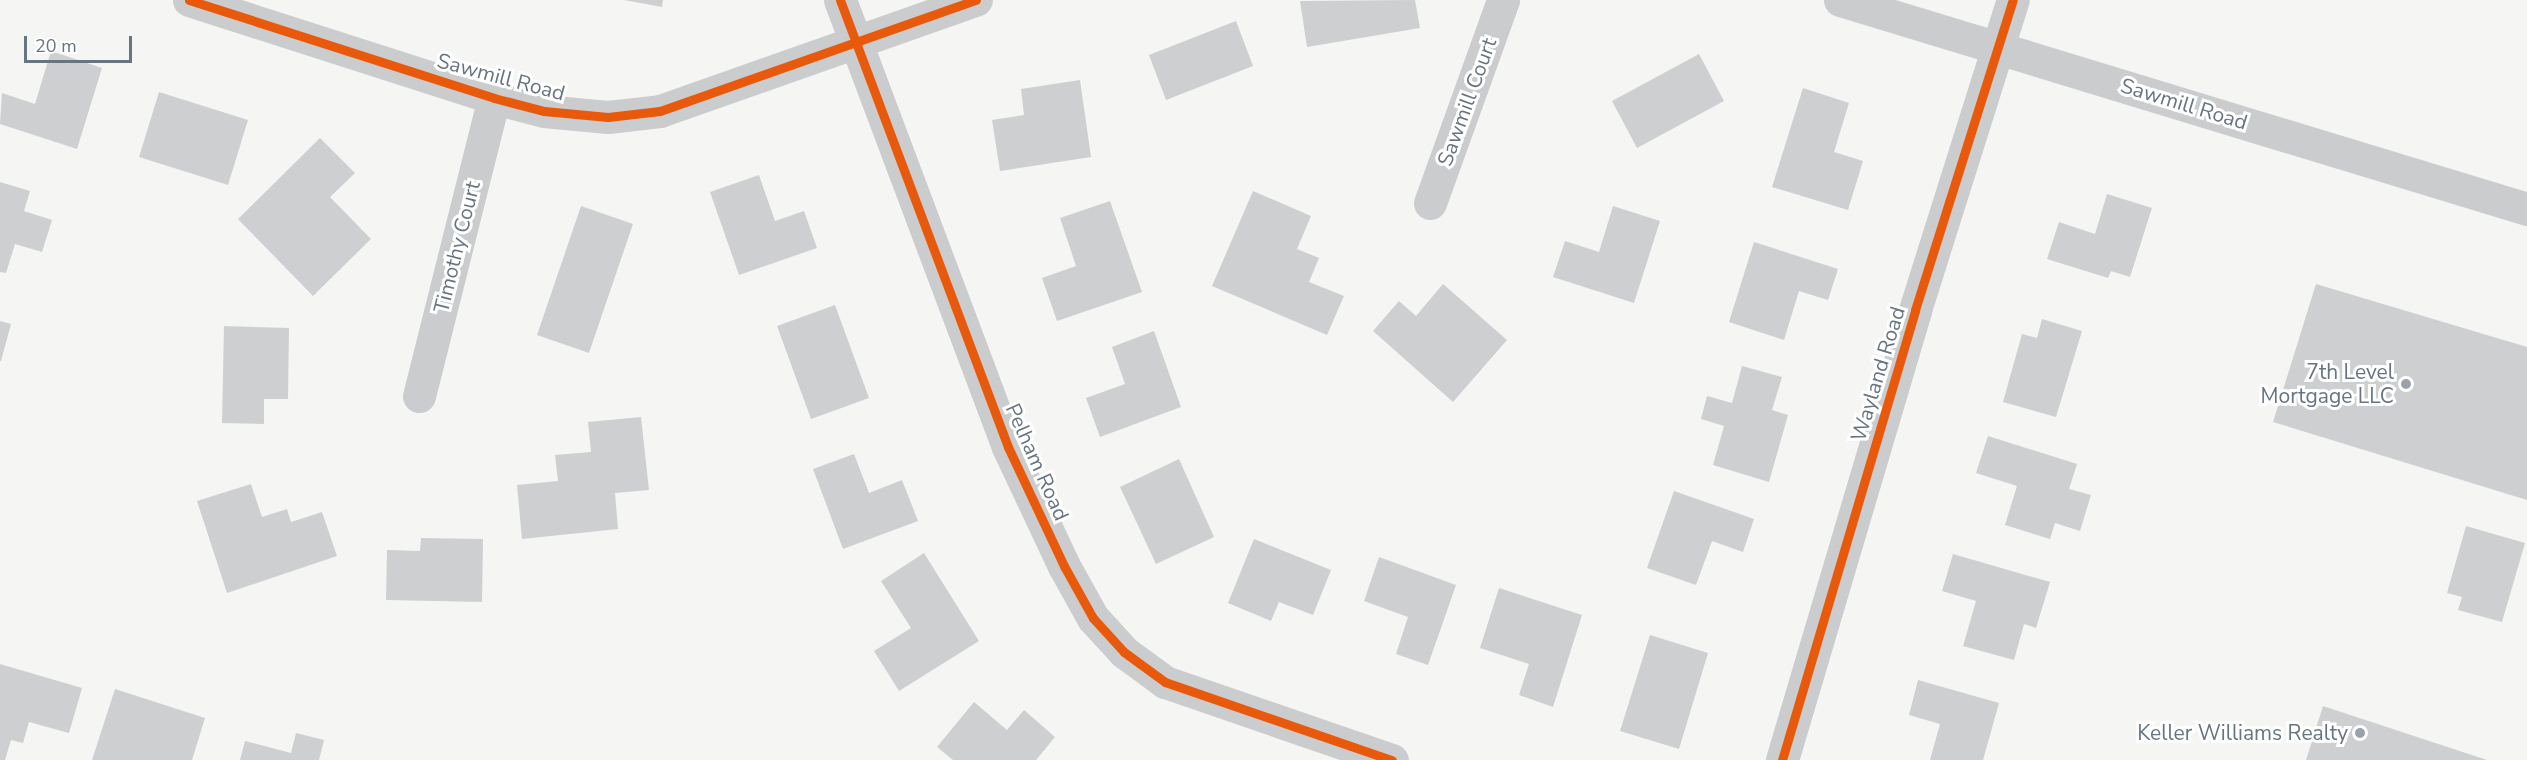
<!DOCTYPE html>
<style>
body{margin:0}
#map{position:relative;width:2527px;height:760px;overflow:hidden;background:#f5f5f4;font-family:"Nunito Sans",sans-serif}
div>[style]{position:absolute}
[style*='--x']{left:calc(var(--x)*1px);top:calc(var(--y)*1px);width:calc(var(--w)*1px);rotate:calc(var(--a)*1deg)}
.building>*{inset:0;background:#cecfd0}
.minor>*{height:33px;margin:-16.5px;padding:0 16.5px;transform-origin:16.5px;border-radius:16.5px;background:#cacccd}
.cycleway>*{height:9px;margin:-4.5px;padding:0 4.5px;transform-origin:4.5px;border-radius:4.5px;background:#e8590c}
.dots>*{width:16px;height:16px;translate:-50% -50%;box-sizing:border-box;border:3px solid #fff;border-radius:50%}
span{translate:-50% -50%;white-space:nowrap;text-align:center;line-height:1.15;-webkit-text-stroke:6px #fff;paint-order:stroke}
.street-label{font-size:21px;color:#677582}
.poi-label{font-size:21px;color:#677582}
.right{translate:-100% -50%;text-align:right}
.scale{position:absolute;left:24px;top:36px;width:108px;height:27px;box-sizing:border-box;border:3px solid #677582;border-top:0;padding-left:8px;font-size:18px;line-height:21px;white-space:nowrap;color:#677582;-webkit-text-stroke:4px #fff;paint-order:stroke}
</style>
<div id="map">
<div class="building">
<div style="clip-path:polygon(624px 0,663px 0,662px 7px)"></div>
<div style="clip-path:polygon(1415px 0,1420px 28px,1307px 47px,1300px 1px)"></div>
<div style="clip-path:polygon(1236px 21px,1253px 66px,1166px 100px,1149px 55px)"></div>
<div style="clip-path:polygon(51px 51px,102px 68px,77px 149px,0 124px,2px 93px,35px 104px)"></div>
<div style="clip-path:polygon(1699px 54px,1724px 101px,1637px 148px,1612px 101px)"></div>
<div style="clip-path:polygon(1080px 80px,1091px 157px,1000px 171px,992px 120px,1024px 115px,1021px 89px)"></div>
<div style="clip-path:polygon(1803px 88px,1849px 103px,1834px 152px,1863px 161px,1848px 210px,1772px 187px)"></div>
<div style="clip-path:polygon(159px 92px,248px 120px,228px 185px,139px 157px)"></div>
<div style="clip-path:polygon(320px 138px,355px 173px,330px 197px,371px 239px,313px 296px,238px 219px)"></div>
<div style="clip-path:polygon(759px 175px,775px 221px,804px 211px,817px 248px,739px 275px,710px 192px)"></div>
<div style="clip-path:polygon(0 182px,30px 191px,24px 211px,52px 220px,42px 252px,15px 244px,6px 273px,0 272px)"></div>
<div style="clip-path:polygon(1253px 191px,1311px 216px,1297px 249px,1319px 258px,1309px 282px,1344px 296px,1327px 335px,1212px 286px)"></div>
<div style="clip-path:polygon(2107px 194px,2152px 208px,2130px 277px,2111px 271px,2108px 278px,2047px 259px,2059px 222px,2095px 234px)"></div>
<div style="clip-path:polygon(1110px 201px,1142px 292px,1057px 321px,1042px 278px,1076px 266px,1060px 218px)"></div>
<div style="clip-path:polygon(581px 206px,633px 224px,589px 353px,537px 335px)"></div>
<div style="clip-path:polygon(1613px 206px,1660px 221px,1634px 303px,1553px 277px,1565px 241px,1599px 252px)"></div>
<div style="clip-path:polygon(1754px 242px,1838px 269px,1828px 300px,1799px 291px,1784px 340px,1729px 322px)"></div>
<div style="clip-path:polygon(1443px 284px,1507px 340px,1453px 402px,1373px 331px,1399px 301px,1416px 316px)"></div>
<div style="clip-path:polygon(2316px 284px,2527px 347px,2527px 500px,2273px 422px)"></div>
<div style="clip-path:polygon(835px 305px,869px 398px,811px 419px,777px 326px)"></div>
<div style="clip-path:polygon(2042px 319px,2082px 331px,2056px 417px,2003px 402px,2022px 334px,2037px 338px)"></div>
<div style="clip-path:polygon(0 321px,11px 324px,1px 361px,0 361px)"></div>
<div style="clip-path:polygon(224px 326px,289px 328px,288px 399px,264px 399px,264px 424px,222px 423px)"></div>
<div style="clip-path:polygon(1154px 331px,1181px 407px,1100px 437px,1086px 398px,1125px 384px,1112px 347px)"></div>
<div style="clip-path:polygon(1742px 366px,1782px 377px,1772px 410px,1788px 415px,1769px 482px,1713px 465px,1724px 426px,1701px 419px,1707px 396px,1732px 403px)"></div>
<div style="clip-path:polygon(641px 417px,649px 490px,615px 493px,618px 529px,522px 539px,517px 485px,558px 481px,555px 455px,591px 452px,588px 422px)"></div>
<div style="clip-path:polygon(1988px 436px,2077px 464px,2069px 489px,2091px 495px,2080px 531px,2055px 523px,2050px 539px,2005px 525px,2017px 486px,1976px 473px)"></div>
<div style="clip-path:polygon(854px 454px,869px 493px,902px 480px,918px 521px,843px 549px,813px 469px)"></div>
<div style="clip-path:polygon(1179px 459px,1214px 537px,1156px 564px,1120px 487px)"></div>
<div style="clip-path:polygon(251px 484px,262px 517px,287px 509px,291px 522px,322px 512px,337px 556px,227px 593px,197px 501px)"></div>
<div style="clip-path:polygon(1674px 491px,1754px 519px,1743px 552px,1712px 541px,1696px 585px,1647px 568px)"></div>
<div style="clip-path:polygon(2466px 526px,2525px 543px,2502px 622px,2458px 610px,2462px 597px,2447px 593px)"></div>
<div style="clip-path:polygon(421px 538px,483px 539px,482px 602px,386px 600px,387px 550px,420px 551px)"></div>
<div style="clip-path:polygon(1254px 539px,1331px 570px,1313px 615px,1279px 602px,1271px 621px,1228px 603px)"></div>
<div style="clip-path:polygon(924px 553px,979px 641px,899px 691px,874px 651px,911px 628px,881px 581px)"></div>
<div style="clip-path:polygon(1953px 554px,2050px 582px,2036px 628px,2024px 624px,2014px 660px,1963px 646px,1976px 601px,1942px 591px)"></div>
<div style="clip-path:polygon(1379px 557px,1456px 585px,1428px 665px,1396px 654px,1408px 617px,1364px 601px)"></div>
<div style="clip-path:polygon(1499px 588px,1582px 615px,1553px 707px,1519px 695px,1529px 664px,1480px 648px)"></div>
<div style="clip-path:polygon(1650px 635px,1708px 653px,1679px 749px,1620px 731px)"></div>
<div style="clip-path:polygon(0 664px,82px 688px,69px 733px,29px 722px,23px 743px,11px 740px,5px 760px,0 760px)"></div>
<div style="clip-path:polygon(1918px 680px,1999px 703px,1983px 760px,1930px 760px,1940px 724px,1909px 715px)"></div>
<div style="clip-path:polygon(115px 689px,205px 718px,192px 760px,92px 760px)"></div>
<div style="clip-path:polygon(974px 702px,1007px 730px,1024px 710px,1055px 737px,1036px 760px,953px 760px,937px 747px)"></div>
<div style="clip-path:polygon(2323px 706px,2487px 760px,2306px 760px)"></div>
<div style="clip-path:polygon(296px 733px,324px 740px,319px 760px,240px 760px,245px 741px,291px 753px)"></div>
</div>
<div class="minor">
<div style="--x:189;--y:0;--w:320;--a:17.8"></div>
<div style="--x:494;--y:98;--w:52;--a:14.6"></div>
<div style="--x:544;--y:111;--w:64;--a:5.4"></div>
<div style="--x:608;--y:117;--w:52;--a:-6.6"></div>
<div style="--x:660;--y:111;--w:335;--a:-19.4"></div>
<div style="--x:840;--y:0;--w:478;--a:69.4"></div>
<div style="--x:1008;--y:447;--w:132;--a:64.8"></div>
<div style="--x:1064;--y:566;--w:60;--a:60.9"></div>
<div style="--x:1093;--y:618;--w:46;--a:47.6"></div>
<div style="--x:1124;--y:652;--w:51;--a:36.2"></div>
<div style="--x:1165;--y:682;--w:240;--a:19"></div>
<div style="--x:1840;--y:0;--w:718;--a:16.92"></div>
<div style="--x:1430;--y:203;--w:216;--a:-70.2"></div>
<div style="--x:419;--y:396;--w:307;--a:-75.9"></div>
<div style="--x:1782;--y:760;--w:469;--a:-73.5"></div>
<div style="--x:1915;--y:310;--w:325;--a:-72.5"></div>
</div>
<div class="cycleway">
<div style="--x:189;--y:0;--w:320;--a:17.8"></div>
<div style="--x:494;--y:98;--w:52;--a:14.6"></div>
<div style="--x:544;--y:111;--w:64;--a:5.4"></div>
<div style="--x:608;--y:117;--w:52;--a:-6.6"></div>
<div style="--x:660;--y:111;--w:335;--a:-19.4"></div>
<div style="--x:840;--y:0;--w:478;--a:69.4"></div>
<div style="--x:1008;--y:447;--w:132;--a:64.8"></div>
<div style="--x:1064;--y:566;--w:60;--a:60.9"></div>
<div style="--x:1093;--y:618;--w:46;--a:47.6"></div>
<div style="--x:1124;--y:652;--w:51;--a:36.2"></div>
<div style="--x:1165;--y:682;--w:240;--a:19"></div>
<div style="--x:1782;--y:760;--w:469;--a:-73.5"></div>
<div style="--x:1915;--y:310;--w:325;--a:-72.5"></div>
</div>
<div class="dots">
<div style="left:2406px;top:384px;background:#99a2aa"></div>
<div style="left:2360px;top:733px;background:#99a2aa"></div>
</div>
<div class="street-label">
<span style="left:501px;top:77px;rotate:15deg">Sawmill Road</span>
<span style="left:1467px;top:102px;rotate:-70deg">Sawmill Court</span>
<span style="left:2184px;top:104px;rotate:17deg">Sawmill Road</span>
<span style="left:457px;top:247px;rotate:-76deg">Timothy Court</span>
<span style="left:1878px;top:374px;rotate:-73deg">Wayland Road</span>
<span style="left:1037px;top:462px;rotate:66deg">Pelham Road</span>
</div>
<div class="poi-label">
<span class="right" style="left:2394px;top:384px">7th Level<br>Mortgage LLC</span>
<span class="right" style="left:2348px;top:733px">Keller Williams Realty</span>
</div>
<div class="scale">20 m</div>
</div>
